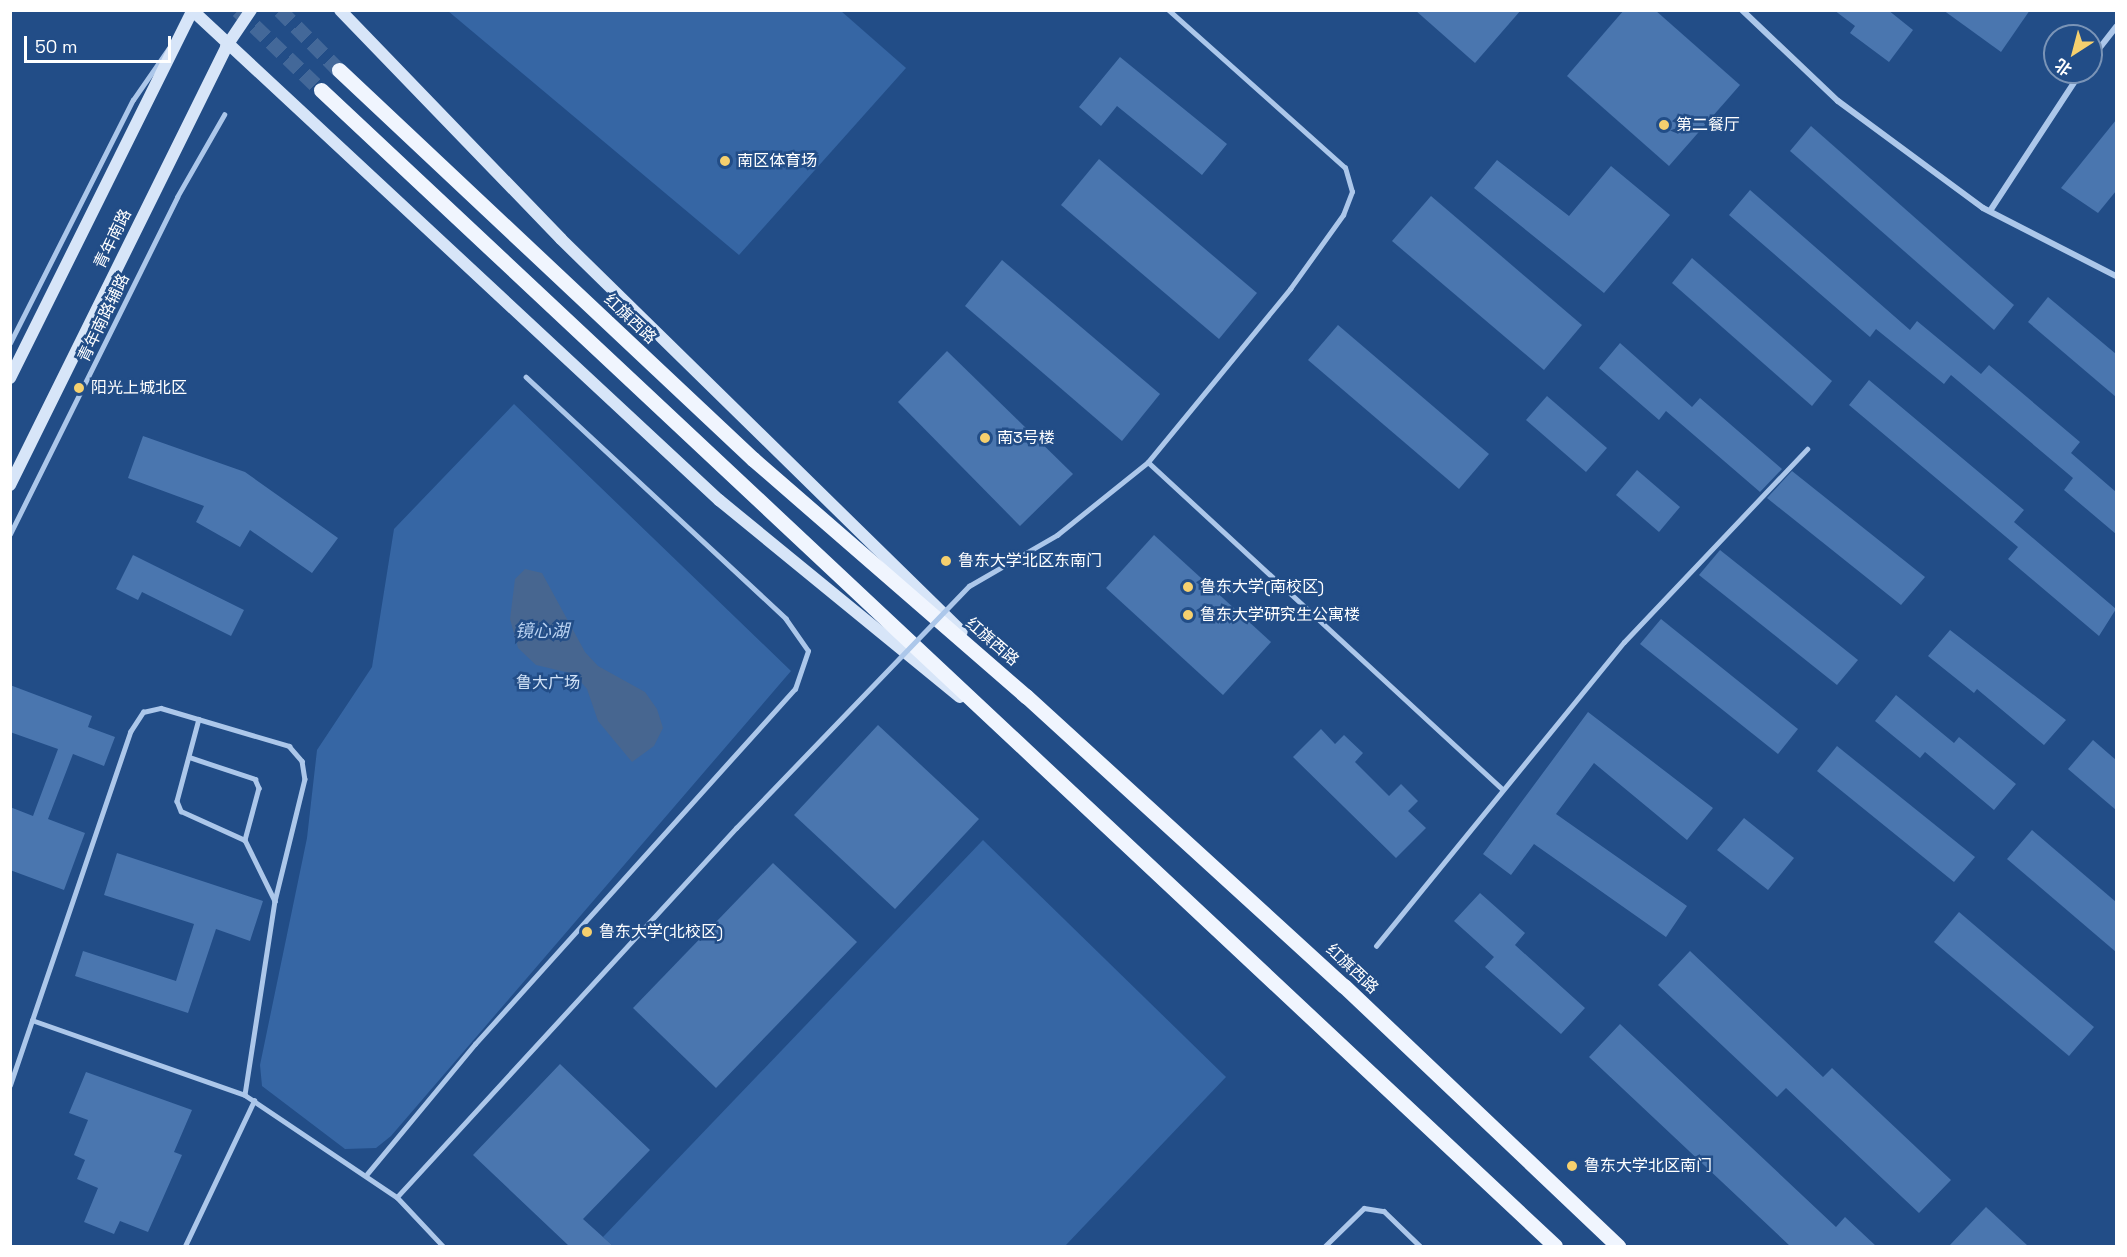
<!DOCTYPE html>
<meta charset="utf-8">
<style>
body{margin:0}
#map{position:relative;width:2127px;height:1257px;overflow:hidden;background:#224d87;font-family:"Space Grotesk","Noto Sans SC",sans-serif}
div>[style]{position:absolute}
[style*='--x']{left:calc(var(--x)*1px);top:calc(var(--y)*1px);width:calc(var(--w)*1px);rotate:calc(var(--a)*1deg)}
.green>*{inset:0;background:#3666a4}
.water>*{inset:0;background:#476690}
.building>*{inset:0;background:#4a76af}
.primary-tunnel>*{height:15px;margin-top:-7.5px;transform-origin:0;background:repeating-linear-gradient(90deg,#436899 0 15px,transparent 0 23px)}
.lane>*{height:4.5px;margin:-2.25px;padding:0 2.25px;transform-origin:2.25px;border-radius:2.25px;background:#acc7ea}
.street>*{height:6px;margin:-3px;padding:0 3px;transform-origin:3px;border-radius:3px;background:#acc7ea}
.secondary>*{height:12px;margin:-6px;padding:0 6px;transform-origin:6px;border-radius:6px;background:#d7e5f8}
.primary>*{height:15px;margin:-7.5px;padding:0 7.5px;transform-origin:7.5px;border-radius:7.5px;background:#f0f5fe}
.lane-bridge>*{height:4.5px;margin:-2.25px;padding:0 2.25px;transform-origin:2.25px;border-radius:2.25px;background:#acc7ea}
.dots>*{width:16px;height:16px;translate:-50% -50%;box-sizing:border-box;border:3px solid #224d87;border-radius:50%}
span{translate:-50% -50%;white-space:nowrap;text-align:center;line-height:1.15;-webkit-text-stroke:5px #224d87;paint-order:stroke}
.poi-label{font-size:16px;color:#fff}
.left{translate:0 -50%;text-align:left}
.street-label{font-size:16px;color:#fff}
.park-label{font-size:16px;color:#d1e2f7}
.water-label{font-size:18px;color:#b8d1f1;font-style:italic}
.frame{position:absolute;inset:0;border:12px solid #fff;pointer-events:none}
.north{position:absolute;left:2043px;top:24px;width:60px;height:60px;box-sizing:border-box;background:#224d87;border:2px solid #7a94b7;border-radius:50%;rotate:216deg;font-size:16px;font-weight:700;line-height:24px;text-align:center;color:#fff}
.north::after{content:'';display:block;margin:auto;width:21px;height:27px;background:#f6d06e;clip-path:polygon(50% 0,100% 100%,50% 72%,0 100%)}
.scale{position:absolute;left:24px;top:36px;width:147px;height:27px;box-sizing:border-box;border:3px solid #fff;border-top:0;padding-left:8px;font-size:18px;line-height:21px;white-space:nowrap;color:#fff;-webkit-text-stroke:4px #224d87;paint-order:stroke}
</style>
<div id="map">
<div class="green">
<div style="clip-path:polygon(448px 11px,841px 11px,906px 68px,739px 255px)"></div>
<div style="clip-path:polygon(514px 404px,791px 671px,391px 1136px,376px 1148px,345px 1149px,262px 1086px,260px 1065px,307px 838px,317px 750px,372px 667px,394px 529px)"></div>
<div style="clip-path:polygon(983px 840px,1226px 1077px,1065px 1246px,613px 1246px,603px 1237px)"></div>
</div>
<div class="water">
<div style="clip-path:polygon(525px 569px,542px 573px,585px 652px,598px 666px,645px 692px,657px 709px,663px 728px,654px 746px,632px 762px,598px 721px,587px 689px,574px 674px,536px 665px,518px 648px,510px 619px,515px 579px)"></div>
</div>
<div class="building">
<div style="clip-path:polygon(1415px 10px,1521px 10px,1475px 63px)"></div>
<div style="clip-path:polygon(1624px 10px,1655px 10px,1740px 85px,1669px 166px,1567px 76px)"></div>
<div style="clip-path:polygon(1834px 10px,1888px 10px,1913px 30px,1889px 62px,1850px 33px,1855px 26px)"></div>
<div style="clip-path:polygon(1943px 10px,2030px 10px,2001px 52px)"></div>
<div style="clip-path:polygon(1120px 57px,1227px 144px,1202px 175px,1117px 106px,1101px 126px,1079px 107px)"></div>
<div style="clip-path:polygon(2116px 120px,2116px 191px,2098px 213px,2061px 188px)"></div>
<div style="clip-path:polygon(1811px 126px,2014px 305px,1994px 330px,1790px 151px)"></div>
<div style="clip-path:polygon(1099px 159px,1257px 293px,1219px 339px,1061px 205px)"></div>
<div style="clip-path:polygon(1497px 160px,1569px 216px,1611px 166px,1670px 215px,1604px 293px,1474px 188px)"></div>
<div style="clip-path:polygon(1750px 190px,1910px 330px,1917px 321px,1981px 374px,1989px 365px,2080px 442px,2071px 453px,2116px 492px,2116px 534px,2064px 490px,2073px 478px,1951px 375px,1944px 384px,1876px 329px,1870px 337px,1729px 215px)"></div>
<div style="clip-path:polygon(1431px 196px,1582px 325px,1544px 370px,1392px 241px)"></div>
<div style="clip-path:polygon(1692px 258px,1832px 381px,1812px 406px,1672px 283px)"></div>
<div style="clip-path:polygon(1002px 260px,1160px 394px,1122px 441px,965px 306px)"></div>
<div style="clip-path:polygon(2048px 297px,2116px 354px,2116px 397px,2028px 322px)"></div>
<div style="clip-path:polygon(1338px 325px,1489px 454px,1459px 489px,1308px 360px)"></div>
<div style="clip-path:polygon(1620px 343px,1692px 407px,1700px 398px,1782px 469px,1760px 492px,1666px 411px,1659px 420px,1599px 368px)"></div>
<div style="clip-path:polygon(947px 351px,1073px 474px,1020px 526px,898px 402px)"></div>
<div style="clip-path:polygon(1869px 380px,2024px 510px,2014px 522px,2116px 609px,2099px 636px,2008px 559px,2018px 547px,1849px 405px)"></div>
<div style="clip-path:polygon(1547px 396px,1607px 448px,1586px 472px,1526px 420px)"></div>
<div style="clip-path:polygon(143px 436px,245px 472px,338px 538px,312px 573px,250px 530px,240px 547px,196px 522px,204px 506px,128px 478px)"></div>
<div style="clip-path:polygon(1637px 470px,1680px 507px,1659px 532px,1616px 495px)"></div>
<div style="clip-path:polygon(1792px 471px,1925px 577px,1901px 605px,1767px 498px)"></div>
<div style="clip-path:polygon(1154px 535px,1271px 642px,1223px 695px,1106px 588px)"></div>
<div style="clip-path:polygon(1720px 550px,1858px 660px,1837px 685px,1699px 575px)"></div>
<div style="clip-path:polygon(133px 555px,244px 610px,231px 636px,142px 592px,138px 600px,116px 589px)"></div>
<div style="clip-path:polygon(1661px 619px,1798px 729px,1778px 754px,1640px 644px)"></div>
<div style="clip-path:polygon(1950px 630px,2066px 720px,2044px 745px,1977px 689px,1974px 693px,1928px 656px)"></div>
<div style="clip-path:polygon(10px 685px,92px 716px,88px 727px,115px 737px,104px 766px,73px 754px,48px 819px,85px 833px,64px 890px,10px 870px,10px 807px,33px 816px,58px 749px,10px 732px)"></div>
<div style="clip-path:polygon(1896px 695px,1954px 743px,1959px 737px,2016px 784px,1994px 810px,1925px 752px,1920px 758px,1875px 721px)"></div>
<div style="clip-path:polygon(1588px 712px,1713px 808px,1687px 840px,1594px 763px,1556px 814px,1687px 906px,1666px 937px,1534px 844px,1511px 875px,1483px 854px)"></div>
<div style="clip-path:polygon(878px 725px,979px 819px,895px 909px,794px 815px)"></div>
<div style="clip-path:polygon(1321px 729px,1335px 744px,1344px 735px,1363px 753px,1355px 762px,1389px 796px,1401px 784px,1418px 801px,1408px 811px,1426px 828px,1396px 858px,1293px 757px)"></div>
<div style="clip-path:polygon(2093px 740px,2116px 760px,2116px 810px,2068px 769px)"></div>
<div style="clip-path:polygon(1837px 746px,1975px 857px,1954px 882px,1817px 771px)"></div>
<div style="clip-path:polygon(1744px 818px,1794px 858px,1768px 890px,1717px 850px)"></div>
<div style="clip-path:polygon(2032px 830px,2116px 902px,2116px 952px,2007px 859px)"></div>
<div style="clip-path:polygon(117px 853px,263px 901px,250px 941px,216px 929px,188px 1013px,75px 976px,83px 951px,176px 981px,194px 924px,104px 895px)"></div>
<div style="clip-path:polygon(773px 863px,857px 942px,716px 1088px,633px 1008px)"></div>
<div style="clip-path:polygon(1480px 893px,1525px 933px,1515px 945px,1585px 1008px,1561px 1034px,1485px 967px,1494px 957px,1454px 921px)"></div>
<div style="clip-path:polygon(1959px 912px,2094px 1027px,2069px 1056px,1934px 942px)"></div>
<div style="clip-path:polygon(1690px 951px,1823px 1077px,1832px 1068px,1951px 1180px,1919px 1213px,1786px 1088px,1777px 1097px,1658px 985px)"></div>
<div style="clip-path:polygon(1620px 1024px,1836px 1227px,1845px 1217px,1876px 1246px,1790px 1246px,1589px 1057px)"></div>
<div style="clip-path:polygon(560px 1064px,650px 1150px,583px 1219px,613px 1246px,569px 1246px,473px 1155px)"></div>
<div style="clip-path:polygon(86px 1072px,192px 1110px,174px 1152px,182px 1155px,148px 1232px,120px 1221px,114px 1234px,84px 1222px,98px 1188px,77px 1179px,85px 1160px,74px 1155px,88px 1120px,69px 1113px)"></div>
<div style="clip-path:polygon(1986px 1207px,2028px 1246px,1949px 1246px)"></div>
</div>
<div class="primary-tunnel">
<div style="--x:238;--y:10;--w:115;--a:43.9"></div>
<div style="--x:280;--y:10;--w:84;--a:45.5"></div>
</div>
<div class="lane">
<div style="--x:10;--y:343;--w:272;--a:-63.2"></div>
<div style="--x:133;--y:100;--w:63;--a:-55.3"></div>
<div style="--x:1148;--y:462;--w:482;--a:42.7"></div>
<div style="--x:10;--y:534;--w:376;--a:-63.6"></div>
<div style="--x:177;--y:197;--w:95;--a:-60.2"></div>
<div style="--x:1057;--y:535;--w:117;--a:-38.7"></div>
<div style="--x:1148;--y:462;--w:224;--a:-50.6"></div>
<div style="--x:1290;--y:289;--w:91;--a:-54.4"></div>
<div style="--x:1343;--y:215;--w:25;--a:-69"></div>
<div style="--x:1352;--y:192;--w:25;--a:-106"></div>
<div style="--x:1345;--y:168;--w:237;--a:-138.2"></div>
<div style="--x:199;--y:719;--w:85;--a:105"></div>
<div style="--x:177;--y:801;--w:11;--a:68"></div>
<div style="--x:181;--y:811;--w:70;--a:24.4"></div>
<div style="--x:245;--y:840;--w:68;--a:63.8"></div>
<div style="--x:189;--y:757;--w:70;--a:18.4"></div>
<div style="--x:255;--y:779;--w:10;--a:66"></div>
<div style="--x:259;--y:788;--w:54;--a:105.1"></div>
<div style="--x:1376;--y:946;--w:392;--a:-50.8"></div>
<div style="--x:1624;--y:642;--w:266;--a:-46.5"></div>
<div style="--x:32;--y:1020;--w:226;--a:19.4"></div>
<div style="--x:245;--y:1095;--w:183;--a:33.9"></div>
<div style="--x:397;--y:1197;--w:67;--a:46.8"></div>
<div style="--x:10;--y:1085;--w:373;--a:-71.2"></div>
<div style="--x:130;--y:732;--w:24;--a:-57"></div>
<div style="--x:143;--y:712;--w:18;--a:-13"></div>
<div style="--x:161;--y:708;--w:134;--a:16.5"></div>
<div style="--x:289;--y:746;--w:20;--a:49"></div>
<div style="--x:302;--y:761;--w:18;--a:81"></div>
<div style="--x:305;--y:779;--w:126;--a:103.8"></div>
<div style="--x:275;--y:901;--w:196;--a:98.8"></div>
<div style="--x:367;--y:1174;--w:169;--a:-50.3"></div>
<div style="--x:475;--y:1044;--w:478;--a:-48"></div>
<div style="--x:795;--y:689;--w:40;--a:-71.1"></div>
<div style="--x:808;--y:651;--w:39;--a:-125"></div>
<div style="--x:786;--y:619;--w:355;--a:-137.1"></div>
<div style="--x:397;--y:1197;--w:501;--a:-47.43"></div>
<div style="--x:185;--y:1246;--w:161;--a:-64.6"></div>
<div style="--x:1325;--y:1246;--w:54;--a:-44.3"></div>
<div style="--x:1364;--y:1208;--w:20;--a:9"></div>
<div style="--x:1384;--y:1211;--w:50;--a:44.2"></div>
</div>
<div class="street">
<div style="--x:1742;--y:10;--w:132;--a:43.5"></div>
<div style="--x:1838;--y:101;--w:180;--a:36.4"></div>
<div style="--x:1983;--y:208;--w:149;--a:27.1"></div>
<div style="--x:2091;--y:59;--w:41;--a:-52"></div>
<div style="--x:1990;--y:211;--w:166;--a:-56.8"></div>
</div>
<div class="secondary">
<div style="--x:192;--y:10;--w:720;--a:42.92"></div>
<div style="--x:719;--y:500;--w:311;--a:39.3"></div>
<div style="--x:340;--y:10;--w:318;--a:46"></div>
<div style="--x:561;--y:239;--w:561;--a:44.42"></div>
<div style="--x:10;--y:378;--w:411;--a:-63.6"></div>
<div style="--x:10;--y:485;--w:488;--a:-63.7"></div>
<div style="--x:226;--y:47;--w:45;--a:-56"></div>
</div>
<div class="primary">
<div style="--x:339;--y:70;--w:568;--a:43.22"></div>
<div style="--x:753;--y:459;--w:362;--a:41"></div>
<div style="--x:1026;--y:696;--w:430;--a:42.4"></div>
<div style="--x:1344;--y:986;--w:378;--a:43.5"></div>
<div style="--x:321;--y:90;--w:1691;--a:43.13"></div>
</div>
<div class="lane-bridge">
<div style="--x:736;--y:828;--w:336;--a:-46.1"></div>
<div style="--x:969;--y:586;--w:102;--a:-30.1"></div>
</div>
<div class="dots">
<div style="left:1664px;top:125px;background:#f6d06e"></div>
<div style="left:725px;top:161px;background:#f6d06e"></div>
<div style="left:79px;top:388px;background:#f6d06e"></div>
<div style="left:985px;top:438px;background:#f6d06e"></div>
<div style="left:946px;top:561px;background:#f6d06e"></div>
<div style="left:1188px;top:587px;background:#f6d06e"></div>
<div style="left:1188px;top:615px;background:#f6d06e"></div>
<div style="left:587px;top:932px;background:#f6d06e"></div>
<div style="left:1572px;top:1166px;background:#f6d06e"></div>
</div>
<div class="poi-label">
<span class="left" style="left:1676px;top:125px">第二餐厅</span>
<span class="left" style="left:737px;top:161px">南区体育场</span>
<span class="left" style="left:91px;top:388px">阳光上城北区</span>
<span class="left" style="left:997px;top:438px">南3号楼</span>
<span class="left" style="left:958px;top:561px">鲁东大学北区东南门</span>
<span class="left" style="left:1200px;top:587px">鲁东大学(南校区)</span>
<span class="left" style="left:1200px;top:615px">鲁东大学研究生公寓楼</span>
<span class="left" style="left:599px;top:932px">鲁东大学(北校区)</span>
<span class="left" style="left:1584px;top:1166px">鲁东大学北区南门</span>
</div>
<div class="street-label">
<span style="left:113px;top:239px;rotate:-64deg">青年南路</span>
<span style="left:104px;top:318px;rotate:-64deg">青年南路辅路</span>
<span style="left:630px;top:319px;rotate:43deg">红旗西路</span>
<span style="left:992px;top:642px;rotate:41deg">红旗西路</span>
<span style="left:1352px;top:969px;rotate:43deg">红旗西路</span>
</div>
<div class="park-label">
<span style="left:548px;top:683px">鲁大广场</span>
</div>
<div class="water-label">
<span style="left:542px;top:631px">镜心湖</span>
</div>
<div class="frame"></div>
<div class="north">北</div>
<div class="scale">50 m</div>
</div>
